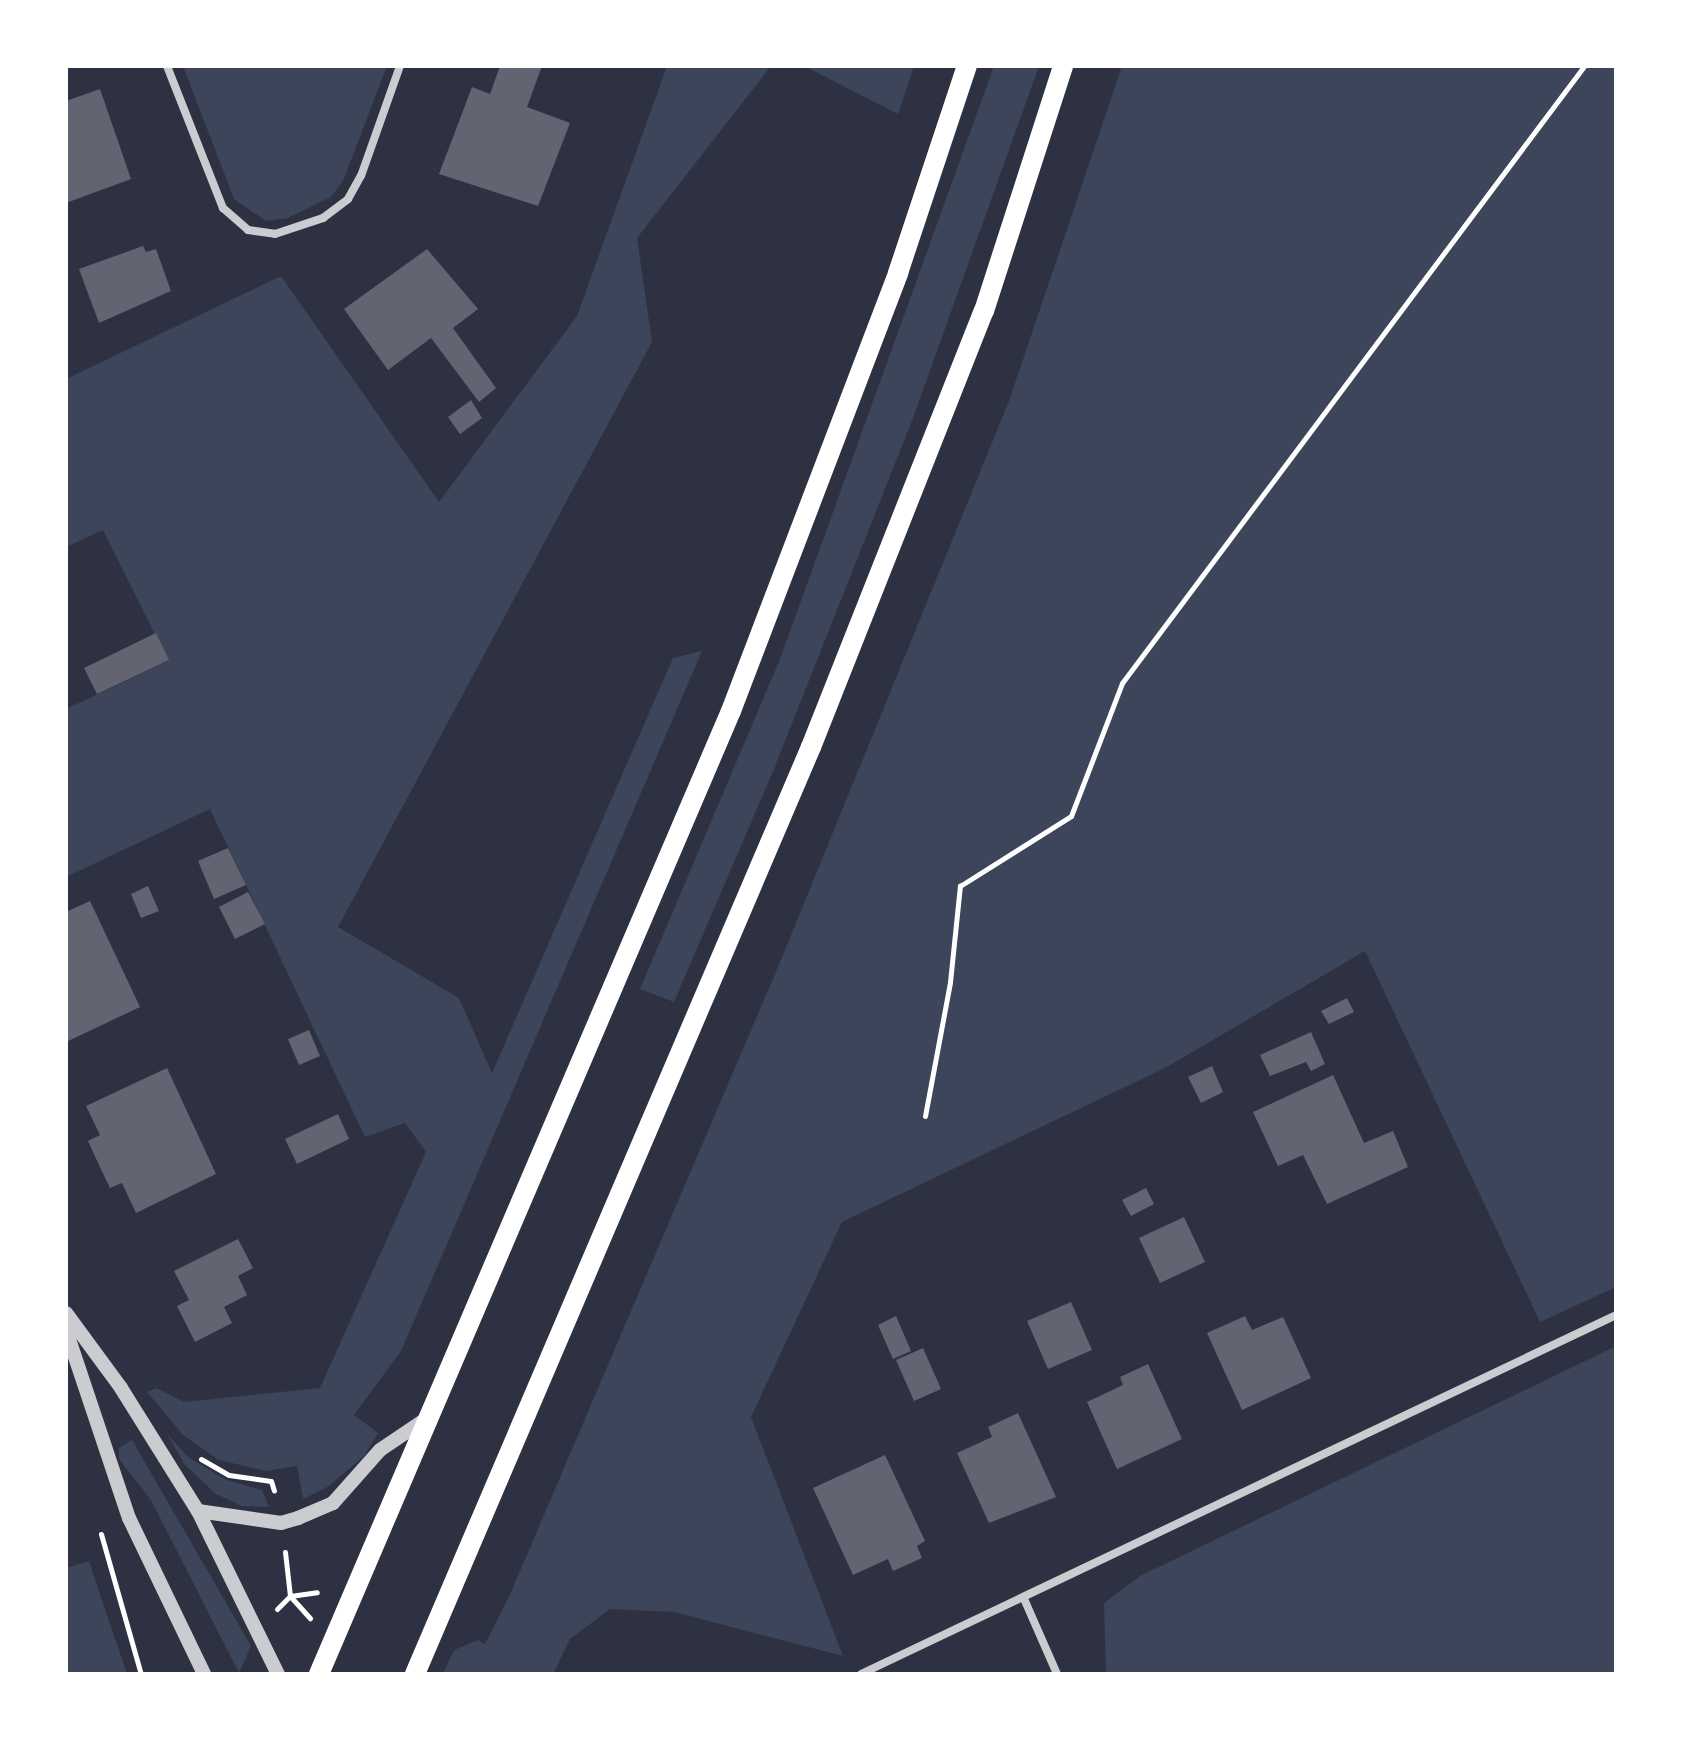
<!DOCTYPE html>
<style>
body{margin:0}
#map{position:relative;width:1682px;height:1740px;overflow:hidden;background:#2d3142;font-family:"Nunito Sans",sans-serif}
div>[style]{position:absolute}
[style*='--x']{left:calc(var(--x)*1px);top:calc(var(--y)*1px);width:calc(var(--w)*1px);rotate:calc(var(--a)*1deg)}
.green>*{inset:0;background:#3c4559}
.building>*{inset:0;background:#626471}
.path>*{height:5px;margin:-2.5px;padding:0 2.5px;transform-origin:2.5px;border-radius:2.5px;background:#fff}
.minor>*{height:8px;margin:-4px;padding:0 4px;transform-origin:4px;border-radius:4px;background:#caccd0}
.tertiary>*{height:14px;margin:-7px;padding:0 7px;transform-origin:7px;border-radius:7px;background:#caccd0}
.primary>*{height:20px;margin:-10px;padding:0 10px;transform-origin:10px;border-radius:10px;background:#fff}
span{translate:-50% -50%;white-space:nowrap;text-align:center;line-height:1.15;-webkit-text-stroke:6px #fff;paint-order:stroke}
.frame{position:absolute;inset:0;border:68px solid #fff;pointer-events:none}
</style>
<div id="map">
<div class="green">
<div style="clip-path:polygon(183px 66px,387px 66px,343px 181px,331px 197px,288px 218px,266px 221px,234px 199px)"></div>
<div style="clip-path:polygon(667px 66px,771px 66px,637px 238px,652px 342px,338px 927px,459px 998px,492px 1073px,673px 658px,702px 651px,401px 1351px,354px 1415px,378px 1433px,364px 1456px,329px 1486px,303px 1499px,297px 1466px,266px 1471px,219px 1460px,183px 1435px,147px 1392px,156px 1388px,184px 1402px,320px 1388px,426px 1152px,405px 1123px,365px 1137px,210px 809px,66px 877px,66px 709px,168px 661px,103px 530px,66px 547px,66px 379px,281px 276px,439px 502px,577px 316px)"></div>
<div style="clip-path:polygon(804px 66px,914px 66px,898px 114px)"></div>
<div style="clip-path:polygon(994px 66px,1039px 66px,913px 418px,774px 769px,674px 1002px,640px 989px,780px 659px)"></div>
<div style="clip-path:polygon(1122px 66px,1616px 66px,1616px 1287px,1540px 1322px,1365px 951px,1165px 1068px,842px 1222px,751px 1417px,843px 1656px,674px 1612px,610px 1609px,570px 1639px,553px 1674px,443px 1674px,454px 1650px,478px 1640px,485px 1644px,511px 1592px,778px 967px,1009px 401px)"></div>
<div style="clip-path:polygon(1616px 1346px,1616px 1674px,1106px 1674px,1104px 1603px,1140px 1576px)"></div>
<div style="clip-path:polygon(167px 1434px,187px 1456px,224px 1479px,262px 1490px,269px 1507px,242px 1506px,216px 1494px,185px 1465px)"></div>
<div style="clip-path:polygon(132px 1440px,251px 1646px,239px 1673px,151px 1500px,119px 1459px,119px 1448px)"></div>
<div style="clip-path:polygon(89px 1561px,102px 1600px,127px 1674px,66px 1674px,66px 1568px)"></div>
</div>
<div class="building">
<div style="clip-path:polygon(500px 66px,542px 66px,527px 107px,570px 123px,538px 206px,439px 174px,472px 87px,490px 94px)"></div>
<div style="clip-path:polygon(100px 89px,131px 179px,66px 203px,66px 101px)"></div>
<div style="clip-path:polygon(143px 246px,146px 252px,156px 249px,171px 291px,99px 323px,79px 269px)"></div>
<div style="clip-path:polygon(427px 249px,478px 309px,453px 328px,496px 388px,479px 402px,431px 338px,388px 370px,344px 309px)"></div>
<div style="clip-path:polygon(471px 400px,482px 418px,460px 434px,448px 417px)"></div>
<div style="clip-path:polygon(156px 633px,169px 660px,97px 694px,84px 668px)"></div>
<div style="clip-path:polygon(228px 848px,246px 885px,214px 899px,198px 861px)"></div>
<div style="clip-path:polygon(148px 886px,159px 911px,141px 918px,131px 894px)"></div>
<div style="clip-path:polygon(248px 892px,265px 924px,235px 939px,219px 907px)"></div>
<div style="clip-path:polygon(90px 901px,140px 1007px,66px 1042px,66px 912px)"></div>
<div style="clip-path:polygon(1347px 998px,1354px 1012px,1329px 1024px,1321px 1011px)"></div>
<div style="clip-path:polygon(309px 1030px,320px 1056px,299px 1065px,288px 1039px)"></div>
<div style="clip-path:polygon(1311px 1032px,1325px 1064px,1311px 1071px,1306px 1062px,1270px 1076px,1260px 1055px)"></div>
<div style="clip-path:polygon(1212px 1066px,1223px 1092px,1201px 1103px,1188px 1077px)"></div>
<div style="clip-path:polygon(167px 1068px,216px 1174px,136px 1213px,122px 1183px,110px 1188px,99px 1165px,88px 1141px,100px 1135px,86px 1106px)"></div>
<div style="clip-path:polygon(1333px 1075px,1364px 1143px,1393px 1131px,1408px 1167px,1327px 1204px,1303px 1155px,1278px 1166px,1253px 1112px)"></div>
<div style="clip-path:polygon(338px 1114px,349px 1139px,297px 1164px,285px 1139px)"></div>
<div style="clip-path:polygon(1146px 1188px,1154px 1204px,1131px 1216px,1122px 1200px)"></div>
<div style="clip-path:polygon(1184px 1217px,1205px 1262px,1160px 1283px,1139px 1238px)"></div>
<div style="clip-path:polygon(238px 1239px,253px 1268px,238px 1276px,247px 1295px,224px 1307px,232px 1323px,195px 1342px,177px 1306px,189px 1300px,174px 1271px)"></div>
<div style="clip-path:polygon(1071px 1302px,1092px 1350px,1048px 1369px,1027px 1321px)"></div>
<div style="clip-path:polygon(896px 1316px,911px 1351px,893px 1359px,878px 1325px)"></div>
<div style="clip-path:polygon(1245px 1316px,1252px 1330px,1283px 1317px,1311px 1378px,1242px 1410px,1207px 1333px)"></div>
<div style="clip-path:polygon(923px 1348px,941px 1389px,914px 1401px,896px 1360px)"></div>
<div style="clip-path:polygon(1148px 1364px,1182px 1439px,1117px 1469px,1087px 1402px,1123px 1385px,1120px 1377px)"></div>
<div style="clip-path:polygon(1018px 1413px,1056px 1497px,989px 1523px,957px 1453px,992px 1437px,988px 1427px)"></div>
<div style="clip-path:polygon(885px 1455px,925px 1541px,917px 1546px,922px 1558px,893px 1571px,888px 1559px,853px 1575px,813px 1488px)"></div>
</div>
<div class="path">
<div style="--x:925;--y:1116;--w:136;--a:-79.4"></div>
<div style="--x:950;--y:982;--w:97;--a:-84.1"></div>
<div style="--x:960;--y:886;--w:131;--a:-32.2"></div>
<div style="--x:1071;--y:816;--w:142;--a:-69"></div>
<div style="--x:1122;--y:683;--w:771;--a:-53.17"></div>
<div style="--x:201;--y:1459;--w:32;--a:30"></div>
<div style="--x:229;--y:1475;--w:42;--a:8.1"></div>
<div style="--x:271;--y:1481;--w:10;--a:73"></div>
<div style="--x:101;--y:1534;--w:146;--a:74.1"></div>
<div style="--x:285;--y:1552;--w:44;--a:83.5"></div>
<div style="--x:290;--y:1596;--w:30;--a:48"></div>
<div style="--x:277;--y:1609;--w:18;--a:-45"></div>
<div style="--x:290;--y:1596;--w:27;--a:-8"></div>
</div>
<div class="minor">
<div style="--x:167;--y:66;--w:153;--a:68.5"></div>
<div style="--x:223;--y:208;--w:33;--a:41"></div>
<div style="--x:248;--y:230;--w:27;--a:8"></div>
<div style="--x:275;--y:234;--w:51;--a:-18.4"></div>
<div style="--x:323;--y:218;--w:31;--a:-37"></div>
<div style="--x:348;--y:199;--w:26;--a:-61"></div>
<div style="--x:361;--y:176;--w:117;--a:-70.5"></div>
<div style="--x:1025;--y:1601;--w:80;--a:66.3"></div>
<div style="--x:861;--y:1674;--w:836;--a:-25.43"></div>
</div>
<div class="tertiary">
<div style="--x:66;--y:1313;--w:93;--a:53.7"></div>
<div style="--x:121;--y:1388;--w:145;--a:58"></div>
<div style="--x:198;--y:1511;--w:182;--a:63.9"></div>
<div style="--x:66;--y:1330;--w:198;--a:71.5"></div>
<div style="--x:129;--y:1518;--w:173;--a:64.3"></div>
<div style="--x:198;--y:1511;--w:84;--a:8.2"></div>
<div style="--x:281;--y:1523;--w:18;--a:-16"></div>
<div style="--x:298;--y:1518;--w:38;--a:-23"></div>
<div style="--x:333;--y:1503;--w:71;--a:-48.4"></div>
<div style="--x:380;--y:1450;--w:59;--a:-34"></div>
</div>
<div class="primary">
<div style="--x:319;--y:1674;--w:1047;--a:-66.84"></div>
<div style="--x:731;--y:711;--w:469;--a:-69.1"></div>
<div style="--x:898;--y:273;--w:218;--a:-71.6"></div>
<div style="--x:415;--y:1674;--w:1008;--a:-66.87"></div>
<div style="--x:811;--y:747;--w:469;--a:-68.4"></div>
<div style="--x:984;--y:311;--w:257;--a:-72.1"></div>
</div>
<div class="frame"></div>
</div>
